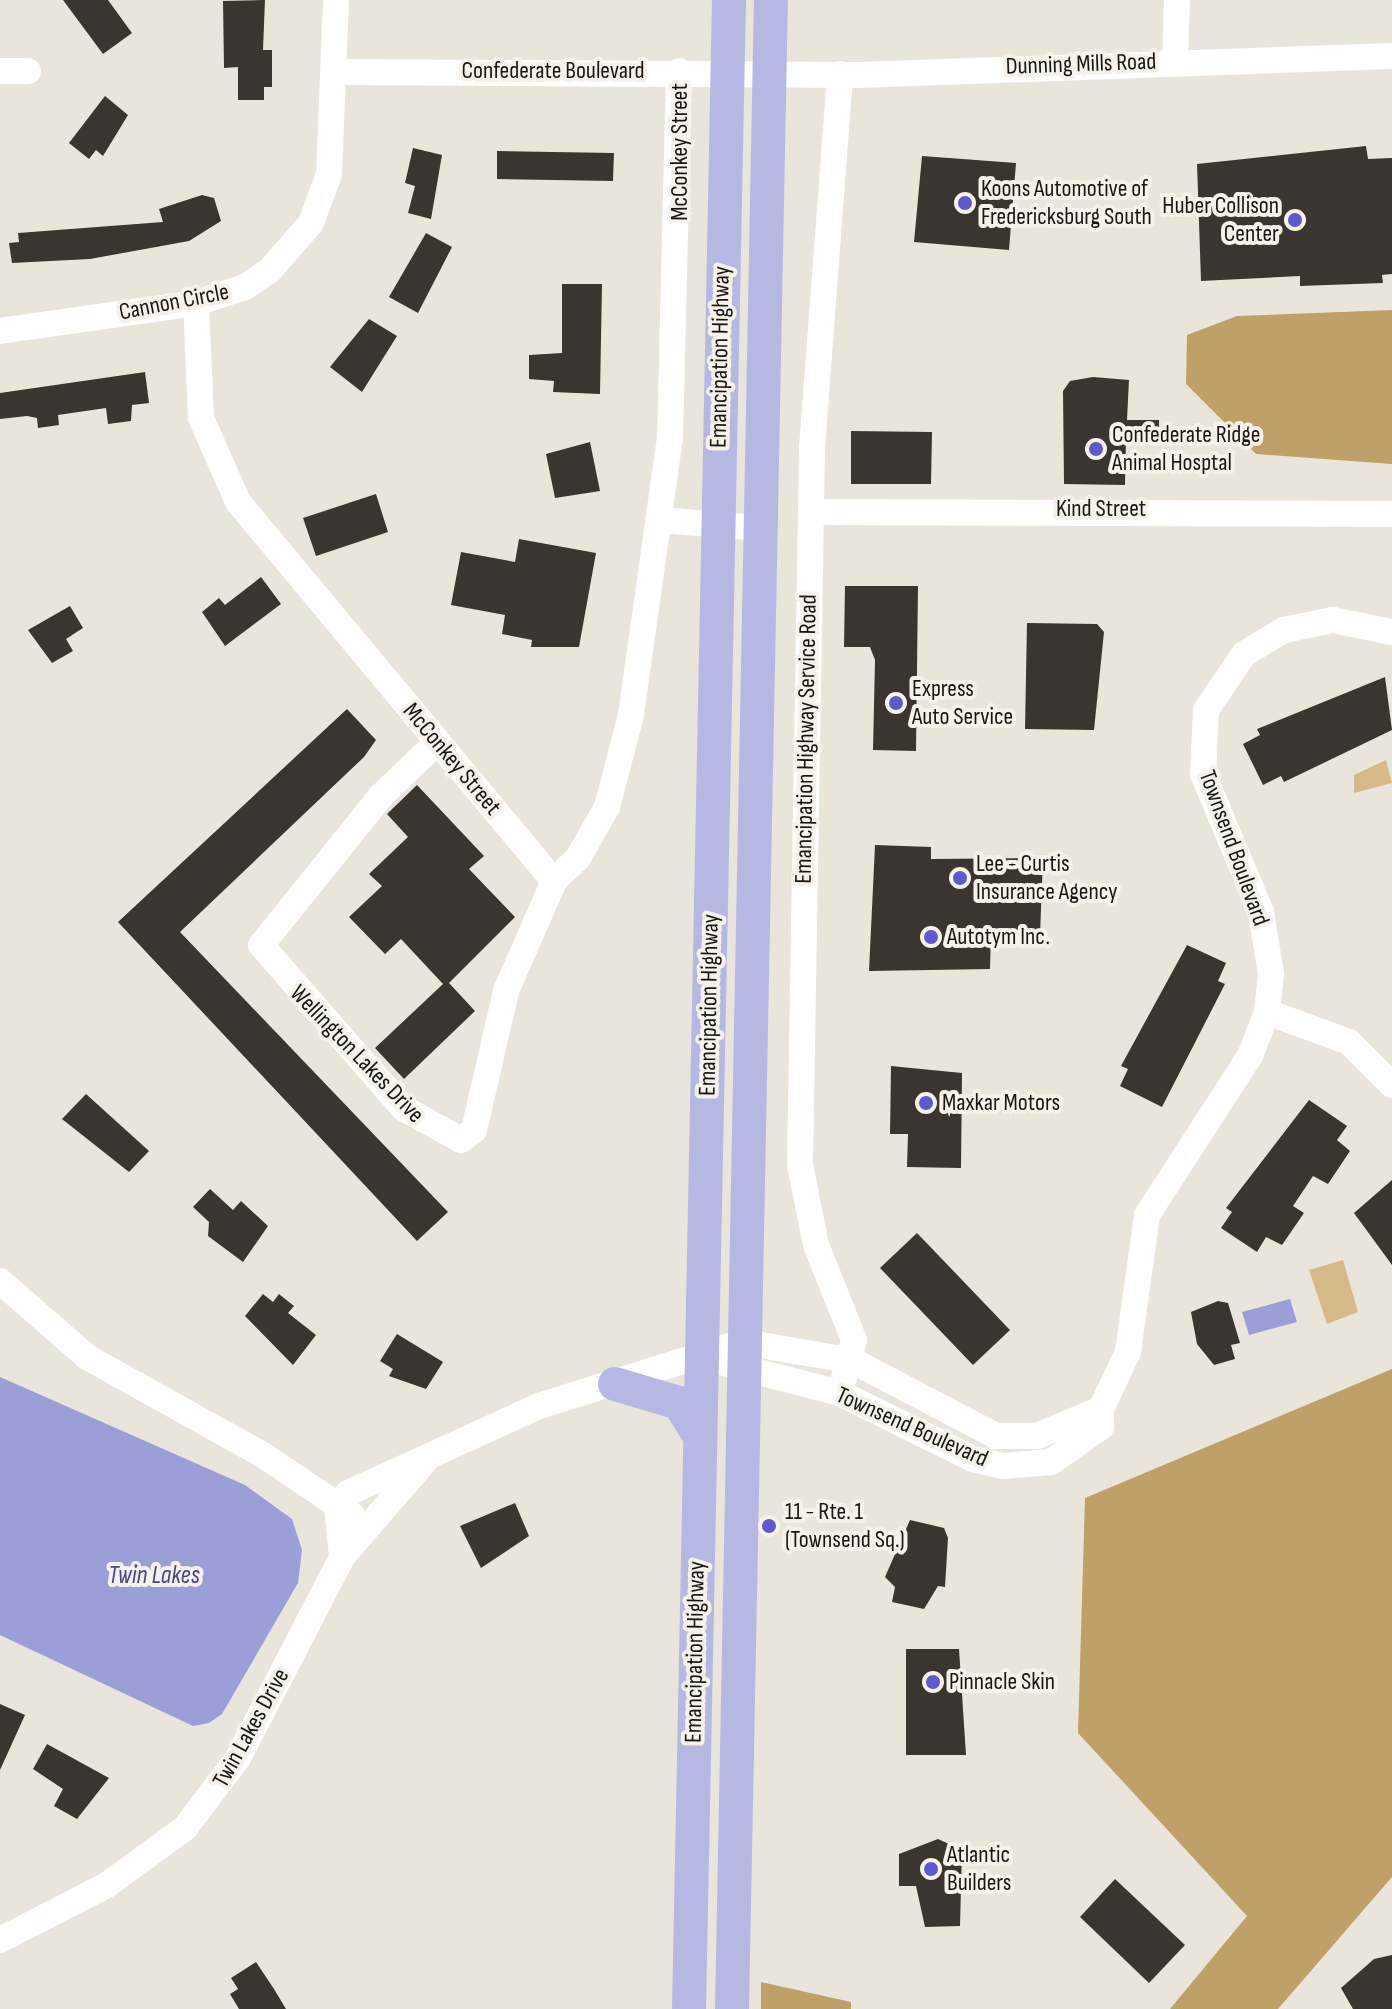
<!DOCTYPE html>
<style>
body{margin:0}
#map{position:relative;width:1392px;height:2009px;overflow:hidden;background:#eae5db;font-family:"Sofia Sans Condensed",sans-serif}
div>[style]{position:absolute}
[style*='--x']{left:calc(var(--x)*1px);top:calc(var(--y)*1px);width:calc(var(--w)*1px);rotate:calc(var(--a)*1deg)}
.green>*{inset:0;background:#d5b987}
.forest>*{inset:0;background:#bfa067}
.water>*{inset:0;background:#9a9fd8}
.building>*{inset:0;background:#3a362f}
.minor>*{height:26px;margin:-13px;padding:0 13px;transform-origin:13px;border-radius:13px;background:#fff}
.major>*{height:34px;margin:-17px;padding:0 17px;transform-origin:17px;border-radius:17px;background:#b5b8e3}
.dots>*{width:22px;height:22px;translate:-50% -50%;box-sizing:border-box;border:4px solid #f7f2e9;border-radius:50%}
span{translate:-50% -50%;white-space:nowrap;text-align:center;line-height:1.15;-webkit-text-stroke:8px #f7f2e9;paint-order:stroke}
.street-label{font-size:24px;color:#181613}
.poi-label{font-size:24px;color:#181613}
.left{translate:0 -50%;text-align:left}
.right{translate:-100% -50%;text-align:right}
.water-label{font-size:26px;color:#47478e;font-style:italic}
</style>
<div id="map">
<div class="green">
<div style="clip-path:polygon(1386px 760px,1392px 783px,1354px 793px,1354px 775px)"></div>
<div style="clip-path:polygon(1343px 1260px,1358px 1312px,1327px 1324px,1309px 1270px)"></div>
</div>
<div class="forest">
<div style="clip-path:polygon(1392px 310px,1392px 464px,1256px 454px,1186px 384px,1187px 335px,1237px 316px)"></div>
<div style="clip-path:polygon(1392px 1369px,1392px 1877px,1278px 2009px,1170px 2009px,1247px 1916px,1078px 1733px,1085px 1498px)"></div>
<div style="clip-path:polygon(761px 1982px,851px 2002px,851px 2009px,761px 2009px)"></div>
</div>
<div class="water">
<div style="clip-path:polygon(1290px 1299px,1297px 1322px,1249px 1335px,1242px 1312px)"></div>
<div style="clip-path:polygon(0 1377px,245px 1485px,292px 1519px,302px 1550px,298px 1583px,222px 1714px,209px 1723px,193px 1726px,0 1635px)"></div>
</div>
<div class="building">
<div style="clip-path:polygon(63px 0,108px 0,132px 33px,103px 54px)"></div>
<div style="clip-path:polygon(265px 0,263px 50px,272px 50px,272px 87px,264px 87px,264px 100px,238px 100px,238px 67px,224px 68px,223px 1px)"></div>
<div style="clip-path:polygon(105px 96px,128px 115px,103px 156px,96px 150px,89px 159px,69px 143px)"></div>
<div style="clip-path:polygon(1366px 146px,1368px 159px,1392px 158px,1392px 274px,1382px 275px,1383px 283px,1300px 286px,1300px 276px,1201px 281px,1197px 164px)"></div>
<div style="clip-path:polygon(413px 148px,442px 155px,431px 219px,408px 213px,415px 186px,405px 183px)"></div>
<div style="clip-path:polygon(497px 151px,614px 153px,613px 181px,497px 179px)"></div>
<div style="clip-path:polygon(922px 156px,1016px 163px,1009px 250px,914px 242px)"></div>
<div style="clip-path:polygon(202px 195px,214px 198px,221px 221px,189px 241px,90px 259px,12px 263px,9px 243px,19px 242px,18px 233px,163px 222px,159px 209px)"></div>
<div style="clip-path:polygon(426px 233px,452px 247px,418px 313px,389px 297px)"></div>
<div style="clip-path:polygon(562px 284px,602px 284px,600px 394px,553px 392px,554px 381px,529px 379px,529px 355px,562px 353px)"></div>
<div style="clip-path:polygon(369px 319px,397px 336px,362px 392px,330px 367px)"></div>
<div style="clip-path:polygon(145px 372px,149px 403px,132px 405px,131px 421px,108px 424px,106px 408px,58px 415px,59px 425px,38px 428px,37px 418px,27px 416px,0 419px,0 393px)"></div>
<div style="clip-path:polygon(1093px 377px,1129px 380px,1127px 420px,1159px 420px,1159px 441px,1126px 440px,1125px 485px,1064px 484px,1063px 391px,1070px 381px)"></div>
<div style="clip-path:polygon(851px 431px,932px 432px,931px 484px,851px 484px)"></div>
<div style="clip-path:polygon(590px 442px,600px 491px,555px 498px,546px 454px)"></div>
<div style="clip-path:polygon(376px 494px,388px 532px,316px 556px,303px 518px)"></div>
<div style="clip-path:polygon(519px 539px,596px 553px,579px 647px,531px 647px,532px 640px,502px 634px,505px 615px,451px 605px,461px 552px,515px 562px)"></div>
<div style="clip-path:polygon(261px 577px,281px 604px,225px 646px,202px 612px,219px 598px,225px 605px)"></div>
<div style="clip-path:polygon(845px 586px,918px 586px,916px 751px,873px 750px,875px 660px,870px 647px,844px 647px)"></div>
<div style="clip-path:polygon(70px 606px,83px 628px,66px 639px,73px 651px,52px 663px,28px 630px)"></div>
<div style="clip-path:polygon(1027px 623px,1097px 624px,1104px 632px,1094px 730px,1025px 729px)"></div>
<div style="clip-path:polygon(1385px 677px,1392px 730px,1284px 782px,1281px 776px,1263px 785px,1243px 744px,1260px 735px,1257px 729px)"></div>
<div style="clip-path:polygon(347px 709px,376px 740px,364px 757px,180px 932px,448px 1212px,417px 1241px,118px 922px)"></div>
<div style="clip-path:polygon(417px 785px,484px 856px,469px 869px,515px 917px,449px 983px,475px 1011px,404px 1079px,375px 1048px,443px 984px,401px 939px,385px 954px,349px 917px,382px 886px,369px 874px,408px 837px,387px 814px)"></div>
<div style="clip-path:polygon(875px 845px,931px 847px,931px 859px,1043px 858px,1040px 935px,991px 934px,990px 969px,869px 971px)"></div>
<div style="clip-path:polygon(1187px 945px,1226px 963px,1218px 981px,1225px 984px,1162px 1107px,1120px 1086px,1128px 1069px,1121px 1066px)"></div>
<div style="clip-path:polygon(891px 1066px,962px 1073px,961px 1168px,907px 1167px,908px 1134px,890px 1134px)"></div>
<div style="clip-path:polygon(86px 1094px,149px 1151px,129px 1172px,62px 1119px)"></div>
<div style="clip-path:polygon(1309px 1100px,1347px 1126px,1337px 1140px,1350px 1151px,1328px 1184px,1313px 1176px,1293px 1206px,1304px 1213px,1282px 1245px,1266px 1237px,1257px 1252px,1221px 1228px,1232px 1212px,1226px 1208px)"></div>
<div style="clip-path:polygon(1392px 1180px,1392px 1265px,1354px 1213px)"></div>
<div style="clip-path:polygon(210px 1189px,233px 1210px,241px 1201px,268px 1226px,243px 1262px,208px 1236px,209px 1222px,193px 1207px)"></div>
<div style="clip-path:polygon(917px 1233px,1010px 1330px,973px 1365px,880px 1268px)"></div>
<div style="clip-path:polygon(263px 1294px,273px 1302px,279px 1294px,294px 1306px,288px 1313px,316px 1335px,293px 1365px,245px 1316px)"></div>
<div style="clip-path:polygon(1218px 1301px,1228px 1303px,1240px 1343px,1231px 1345px,1235px 1359px,1214px 1365px,1197px 1344px,1191px 1312px)"></div>
<div style="clip-path:polygon(397px 1334px,443px 1362px,426px 1389px,389px 1376px,393px 1369px,380px 1361px)"></div>
<div style="clip-path:polygon(515px 1503px,529px 1536px,481px 1568px,460px 1526px)"></div>
<div style="clip-path:polygon(910px 1520px,944px 1528px,948px 1538px,945px 1587px,938px 1586px,924px 1609px,892px 1602px,895px 1587px,885px 1577px)"></div>
<div style="clip-path:polygon(906px 1649px,959px 1649px,966px 1755px,906px 1755px)"></div>
<div style="clip-path:polygon(0 1704px,25px 1715px,0 1770px)"></div>
<div style="clip-path:polygon(47px 1744px,109px 1778px,77px 1819px,54px 1806px,63px 1789px,33px 1769px)"></div>
<div style="clip-path:polygon(938px 1839px,962px 1850px,960px 1926px,925px 1927px,916px 1886px,899px 1886px,899px 1854px)"></div>
<div style="clip-path:polygon(1115px 1879px,1185px 1945px,1149px 1983px,1080px 1917px)"></div>
<div style="clip-path:polygon(1392px 1955px,1392px 2009px,1353px 2009px,1341px 1988px,1374px 1959px)"></div>
<div style="clip-path:polygon(256px 1962px,274px 1989px,286px 2009px,239px 2009px,230px 1994px,238px 1989px,231px 1978px)"></div>
</div>
<div class="minor">
<div style="--x:1175;--y:60;--w:60;--a:-88.1"></div>
<div style="--x:0;--y:71;--w:28;--a:0"></div>
<div style="--x:336;--y:72;--w:523;--a:0.33"></div>
<div style="--x:859;--y:75;--w:533;--a:-2.04"></div>
<div style="--x:196;--y:303;--w:115;--a:87.5"></div>
<div style="--x:201;--y:418;--w:92;--a:66.2"></div>
<div style="--x:238;--y:502;--w:493;--a:50.2"></div>
<div style="--x:0;--y:331;--w:198;--a:-8.1"></div>
<div style="--x:196;--y:303;--w:52;--a:-18.1"></div>
<div style="--x:245;--y:287;--w:30;--a:-34"></div>
<div style="--x:270;--y:270;--w:62;--a:-48.9"></div>
<div style="--x:311;--y:223;--w:52;--a:-69.8"></div>
<div style="--x:329;--y:174;--w:174;--a:-87.7"></div>
<div style="--x:811;--y:512;--w:581;--a:0.2"></div>
<div style="--x:660;--y:520;--w:100;--a:4.6"></div>
<div style="--x:437;--y:742;--w:78;--a:136"></div>
<div style="--x:381;--y:796;--w:191;--a:128.8"></div>
<div style="--x:261;--y:945;--w:216;--a:48.9"></div>
<div style="--x:403;--y:1108;--w:66;--a:28.9"></div>
<div style="--x:461;--y:1140;--w:16;--a:-38"></div>
<div style="--x:474;--y:1130;--w:143;--a:-77"></div>
<div style="--x:506;--y:991;--w:120;--a:-66.4"></div>
<div style="--x:554;--y:881;--w:33;--a:-44"></div>
<div style="--x:578;--y:858;--w:59;--a:-60.4"></div>
<div style="--x:607;--y:807;--w:95;--a:-75.4"></div>
<div style="--x:631;--y:715;--w:279;--a:-82"></div>
<div style="--x:670;--y:439;--w:368;--a:-88.6"></div>
<div style="--x:1267;--y:1012;--w:87;--a:20.1"></div>
<div style="--x:1349;--y:1042;--w:61;--a:45"></div>
<div style="--x:0;--y:1281;--w:116;--a:41.1"></div>
<div style="--x:87;--y:1357;--w:201;--a:29.1"></div>
<div style="--x:263;--y:1455;--w:107;--a:34"></div>
<div style="--x:697;--y:1356;--w:148;--a:14.5"></div>
<div style="--x:840;--y:1393;--w:148;--a:26.4"></div>
<div style="--x:973;--y:1459;--w:31;--a:13"></div>
<div style="--x:1003;--y:1466;--w:48;--a:-4.8"></div>
<div style="--x:1051;--y:1462;--w:61;--a:-35"></div>
<div style="--x:1101;--y:1427;--w:18;--a:-90"></div>
<div style="--x:1101;--y:1409;--w:63;--a:-64.7"></div>
<div style="--x:1128;--y:1352;--w:138;--a:-82.1"></div>
<div style="--x:1147;--y:1215;--w:189;--a:-57.1"></div>
<div style="--x:1250;--y:1056;--w:47;--a:-68.9"></div>
<div style="--x:1267;--y:1012;--w:38;--a:-84"></div>
<div style="--x:1271;--y:974;--w:63;--a:-99.2"></div>
<div style="--x:1261;--y:912;--w:150;--a:-112.8"></div>
<div style="--x:1203;--y:774;--w:64;--a:-87.3"></div>
<div style="--x:1206;--y:710;--w:68;--a:-55.8"></div>
<div style="--x:1244;--y:654;--w:47;--a:-31"></div>
<div style="--x:1284;--y:630;--w:50;--a:-11.5"></div>
<div style="--x:1333;--y:620;--w:60;--a:11.5"></div>
<div style="--x:840;--y:1393;--w:55;--a:-75.2"></div>
<div style="--x:854;--y:1340;--w:102;--a:-111.8"></div>
<div style="--x:816;--y:1245;--w:82;--a:-101.3"></div>
<div style="--x:800;--y:1165;--w:717;--a:-89.04"></div>
<div style="--x:812;--y:448;--w:375;--a:-85.7"></div>
<div style="--x:342;--y:1557;--w:51;--a:-95.6"></div>
<div style="--x:337;--y:1506;--w:17;--a:-50"></div>
<div style="--x:348;--y:1493;--w:210;--a:-24.5"></div>
<div style="--x:539;--y:1406;--w:214;--a:-17.4"></div>
<div style="--x:743;--y:1342;--w:112;--a:9.8"></div>
<div style="--x:853;--y:1361;--w:161;--a:27.7"></div>
<div style="--x:996;--y:1436;--w:41;--a:0"></div>
<div style="--x:1037;--y:1436;--w:69;--a:-22.9"></div>
<div style="--x:0;--y:1940;--w:120;--a:-27.2"></div>
<div style="--x:107;--y:1885;--w:97;--a:-36.2"></div>
<div style="--x:185;--y:1828;--w:88;--a:-52.9"></div>
<div style="--x:238;--y:1758;--w:226;--a:-62.6"></div>
<div style="--x:342;--y:1557;--w:128;--a:-49.1"></div>
</div>
<div class="major">
<div style="--x:615;--y:1384;--w:67;--a:16.5"></div>
<div style="--x:679;--y:1403;--w:34;--a:58"></div>
<div style="--x:689;--y:2009;--w:2009;--a:-88.86"></div>
<div style="--x:732;--y:2009;--w:2009;--a:-88.89"></div>
</div>
<div class="dots">
<div style="left:965px;top:203px;background:#5e58d1"></div>
<div style="left:1295px;top:220px;background:#5e58d1"></div>
<div style="left:1096px;top:449px;background:#5e58d1"></div>
<div style="left:896px;top:703px;background:#5e58d1"></div>
<div style="left:960px;top:878px;background:#5e58d1"></div>
<div style="left:931px;top:937px;background:#5e58d1"></div>
<div style="left:926px;top:1103px;background:#5e58d1"></div>
<div style="left:769px;top:1526px;background:#5e58d1"></div>
<div style="left:933px;top:1682px;background:#5e58d1"></div>
<div style="left:931px;top:1869px;background:#5e58d1"></div>
</div>
<div class="street-label">
<span style="left:1081px;top:64px;rotate:-2deg">Dunning Mills Road</span>
<span style="left:553px;top:71px">Confederate Boulevard</span>
<span style="left:680px;top:152px;rotate:-90deg">McConkey Street</span>
<span style="left:174px;top:302px;rotate:-11deg">Cannon Circle</span>
<span style="left:720px;top:357px;rotate:-89deg">Emancipation Highway</span>
<span style="left:1101px;top:509px">Kind Street</span>
<span style="left:806px;top:739px;rotate:-89deg">Emancipation Highway Service Road</span>
<span style="left:452px;top:759px;rotate:50deg">McConkey Street</span>
<span style="left:1234px;top:848px;rotate:70deg">Townsend Boulevard</span>
<span style="left:709px;top:1005px;rotate:-89deg">Emancipation Highway</span>
<span style="left:357px;top:1054px;rotate:46deg">Wellington Lakes Drive</span>
<span style="left:912px;top:1427px;rotate:24deg">Townsend Boulevard</span>
<span style="left:695px;top:1652px;rotate:-89deg">Emancipation Highway</span>
<span style="left:251px;top:1728px;rotate:-61deg">Twin Lakes Drive</span>
</div>
<div class="poi-label">
<span class="left" style="left:981px;top:203px">Koons Automotive of<br>Fredericksburg South</span>
<span class="right" style="left:1279px;top:220px">Huber Collison<br>Center</span>
<span class="left" style="left:1112px;top:449px">Confederate Ridge<br>Animal Hosptal</span>
<span class="left" style="left:912px;top:703px">Express<br>Auto Service</span>
<span class="left" style="left:976px;top:878px">Lee - Curtis<br>Insurance Agency</span>
<span class="left" style="left:947px;top:937px">Autotym Inc.</span>
<span class="left" style="left:942px;top:1103px">Maxkar Motors</span>
<span class="left" style="left:785px;top:1526px">11 - Rte. 1<br>(Townsend Sq.)</span>
<span class="left" style="left:949px;top:1682px">Pinnacle Skin</span>
<span class="left" style="left:947px;top:1869px">Atlantic<br>Builders</span>
</div>
<div class="water-label">
<span style="left:154px;top:1576px">Twin Lakes</span>
</div>
</div>
